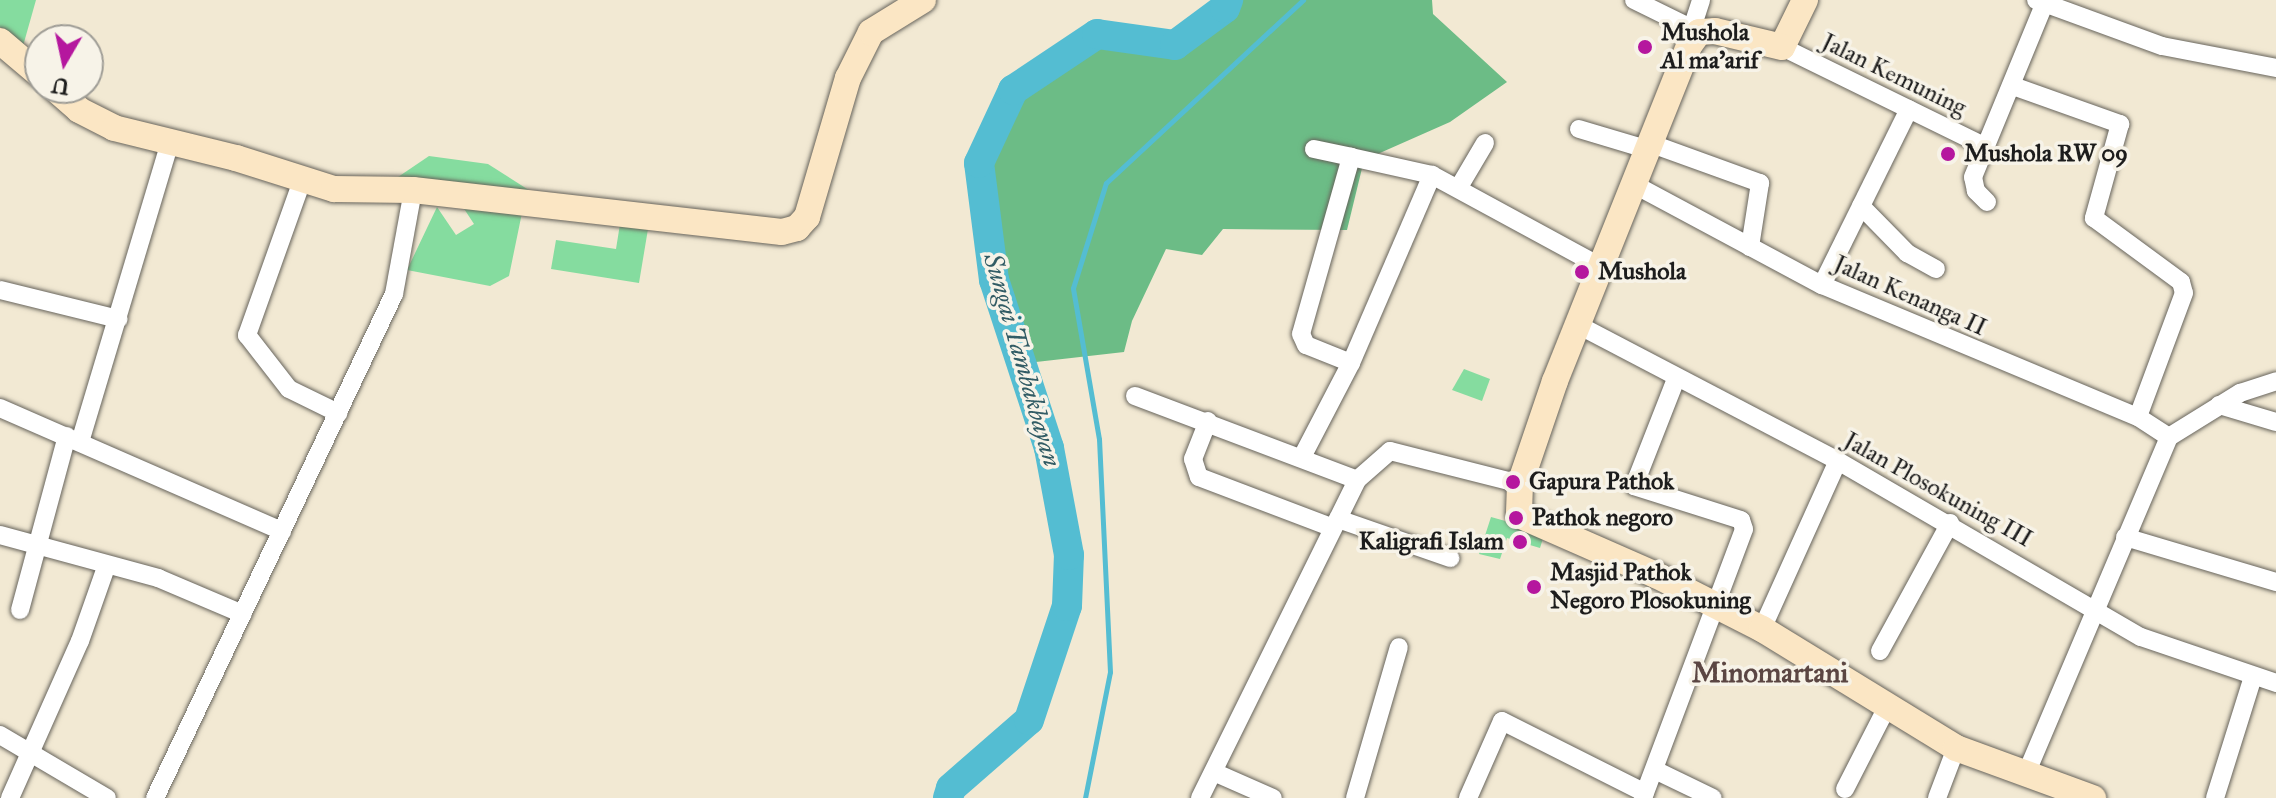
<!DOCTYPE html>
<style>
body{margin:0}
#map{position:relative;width:2276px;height:798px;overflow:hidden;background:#f2e9d3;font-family:"IM FELL Great Primer",serif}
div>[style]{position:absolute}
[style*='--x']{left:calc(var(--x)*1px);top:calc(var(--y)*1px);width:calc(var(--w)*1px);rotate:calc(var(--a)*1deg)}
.green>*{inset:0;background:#85dc9f}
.forest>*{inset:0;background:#6cbc86}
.stream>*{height:5px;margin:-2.5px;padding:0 2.5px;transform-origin:2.5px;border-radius:2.5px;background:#54bdd2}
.river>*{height:30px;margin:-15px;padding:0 15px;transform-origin:15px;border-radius:15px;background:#54bdd2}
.roads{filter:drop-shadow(0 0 2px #67645c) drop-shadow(0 0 2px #67645c)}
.street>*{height:18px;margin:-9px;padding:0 9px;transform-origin:9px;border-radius:9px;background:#fff}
.secondary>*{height:26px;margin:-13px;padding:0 13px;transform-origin:13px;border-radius:13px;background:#fbe6c4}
.dots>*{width:22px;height:22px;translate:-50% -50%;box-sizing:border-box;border:4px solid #f7f3e8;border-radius:50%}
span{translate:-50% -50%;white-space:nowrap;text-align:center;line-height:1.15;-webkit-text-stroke:7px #f7f3e8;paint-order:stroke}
.poi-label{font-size:24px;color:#1c1c1c;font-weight:700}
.left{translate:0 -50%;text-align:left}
.right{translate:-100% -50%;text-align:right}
.street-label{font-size:24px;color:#1c1c1c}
.water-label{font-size:26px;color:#325c65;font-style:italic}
.quarter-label{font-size:28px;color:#5b4643;font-weight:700}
.north{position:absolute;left:24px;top:24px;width:80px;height:80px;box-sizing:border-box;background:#f7f3e8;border:2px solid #9f9d96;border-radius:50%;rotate:189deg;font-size:22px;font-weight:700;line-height:32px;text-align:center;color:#1c1c1c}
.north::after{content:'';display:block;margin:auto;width:28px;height:36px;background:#b5179e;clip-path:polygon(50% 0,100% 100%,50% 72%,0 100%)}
</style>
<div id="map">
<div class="green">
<div style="clip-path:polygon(0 0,36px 0,23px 46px,0 27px)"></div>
<div style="clip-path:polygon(429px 156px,488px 164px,538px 196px,398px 177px)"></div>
<div style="clip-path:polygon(455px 195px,523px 208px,509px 276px,490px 286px,407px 270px,437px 207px,456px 235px,474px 224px)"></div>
<div style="clip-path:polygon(620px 224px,648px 229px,639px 283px,551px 269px,556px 240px,616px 249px)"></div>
<div style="clip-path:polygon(1464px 369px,1490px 379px,1482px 401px,1452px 390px)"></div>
<div style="clip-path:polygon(1491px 517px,1545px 532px,1540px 548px,1507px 538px,1500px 559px,1479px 554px)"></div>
</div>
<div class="forest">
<div style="clip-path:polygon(1239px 0,1432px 0,1433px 14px,1507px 82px,1450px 122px,1364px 160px,1347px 230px,1223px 229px,1202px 255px,1166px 249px,1132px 321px,1124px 352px,1036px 362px,1005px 280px,990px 163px,1023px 88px,1097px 39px,1176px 52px,1236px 8px)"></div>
</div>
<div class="stream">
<div style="--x:1085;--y:798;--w:128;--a:-78.8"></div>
<div style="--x:1110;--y:672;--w:233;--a:-92.7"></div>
<div style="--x:1099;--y:439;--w:153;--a:-99.8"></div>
<div style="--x:1073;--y:288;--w:110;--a:-72.6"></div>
<div style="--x:1106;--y:183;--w:269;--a:-42.9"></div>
</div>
<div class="river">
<div style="--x:948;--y:798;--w:10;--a:-73"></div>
<div style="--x:951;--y:788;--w:103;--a:-41.1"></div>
<div style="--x:1029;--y:720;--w:120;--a:-71.6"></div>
<div style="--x:1067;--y:606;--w:51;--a:-87.8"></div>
<div style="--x:1069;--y:555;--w:109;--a:-100.6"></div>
<div style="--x:1049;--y:448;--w:177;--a:-108.1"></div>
<div style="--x:994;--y:280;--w:118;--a:-97.3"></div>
<div style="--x:979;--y:163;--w:81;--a:-65"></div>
<div style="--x:1013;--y:90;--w:101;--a:-33.7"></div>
<div style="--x:1097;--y:34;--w:79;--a:8"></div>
<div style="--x:1175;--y:45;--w:62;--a:-36.5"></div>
<div style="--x:1225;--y:8;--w:9;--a:-69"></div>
</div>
<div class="roads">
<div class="street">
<div style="--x:1634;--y:0;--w:72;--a:26.2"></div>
<div style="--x:2036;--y:0;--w:134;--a:20.1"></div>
<div style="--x:2162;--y:46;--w:116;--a:10.9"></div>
<div style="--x:1692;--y:28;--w:29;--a:-72"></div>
<div style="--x:1782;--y:47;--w:225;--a:26.1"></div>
<div style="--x:2013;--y:86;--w:114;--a:19.6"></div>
<div style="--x:2120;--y:124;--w:98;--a:105.5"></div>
<div style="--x:2094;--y:218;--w:108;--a:36.3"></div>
<div style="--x:2181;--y:282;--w:11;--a:75"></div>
<div style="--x:2184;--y:293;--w:132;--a:110.4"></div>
<div style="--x:1579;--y:129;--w:73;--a:16.7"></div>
<div style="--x:1652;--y:144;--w:115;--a:19.9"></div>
<div style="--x:1760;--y:183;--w:65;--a:98.9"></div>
<div style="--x:1314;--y:149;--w:38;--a:12"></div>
<div style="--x:303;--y:178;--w:167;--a:109.6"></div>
<div style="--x:247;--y:335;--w:68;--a:52.1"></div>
<div style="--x:289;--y:389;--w:55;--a:26.1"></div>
<div style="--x:1637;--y:186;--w:210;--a:28.2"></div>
<div style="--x:1822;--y:285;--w:342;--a:22.7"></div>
<div style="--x:2138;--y:417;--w:37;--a:33"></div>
<div style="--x:1459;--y:187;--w:51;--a:-59.4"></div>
<div style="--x:1987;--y:202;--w:16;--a:-135"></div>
<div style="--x:1976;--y:191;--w:14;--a:-102"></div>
<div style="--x:1973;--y:177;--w:191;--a:-67.6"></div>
<div style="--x:1861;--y:206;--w:66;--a:45.6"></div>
<div style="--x:1907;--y:253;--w:33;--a:29"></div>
<div style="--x:1822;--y:285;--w:196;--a:-63.7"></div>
<div style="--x:0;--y:290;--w:122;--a:13.8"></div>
<div style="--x:1580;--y:326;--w:291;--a:27.6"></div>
<div style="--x:1838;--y:461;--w:350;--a:30.2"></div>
<div style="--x:2141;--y:637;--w:143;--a:18.8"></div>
<div style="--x:1351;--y:363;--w:205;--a:-66.7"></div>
<div style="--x:1135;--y:396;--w:237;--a:20.7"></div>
<div style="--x:2219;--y:405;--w:59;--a:16.6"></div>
<div style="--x:0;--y:408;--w:308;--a:23.6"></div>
<div style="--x:1208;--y:421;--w:41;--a:111.5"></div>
<div style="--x:1193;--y:459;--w:19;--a:72"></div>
<div style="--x:1199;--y:477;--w:143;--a:20.8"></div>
<div style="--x:80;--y:442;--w:313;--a:-73.3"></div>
<div style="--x:1302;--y:457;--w:106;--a:-62.5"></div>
<div style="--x:1351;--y:363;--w:48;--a:-158.2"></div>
<div style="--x:1306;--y:345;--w:12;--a:-114"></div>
<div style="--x:1301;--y:334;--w:184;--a:-74.2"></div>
<div style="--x:1351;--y:157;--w:83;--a:12.5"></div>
<div style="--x:1432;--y:175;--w:195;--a:28.5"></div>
<div style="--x:1338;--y:519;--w:119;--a:19.2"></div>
<div style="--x:0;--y:535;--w:164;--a:15.2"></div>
<div style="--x:158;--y:578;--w:92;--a:23"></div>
<div style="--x:2125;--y:537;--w:158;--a:16.6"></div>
<div style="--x:20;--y:610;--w:180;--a:-74.9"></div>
<div style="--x:1762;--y:629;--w:184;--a:-65.7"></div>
<div style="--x:1880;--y:651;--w:146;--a:-61.3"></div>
<div style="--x:0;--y:735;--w:124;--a:30.5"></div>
<div style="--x:1655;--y:770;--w:64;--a:25.8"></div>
<div style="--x:1216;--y:773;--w:62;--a:23.7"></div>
<div style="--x:2026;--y:774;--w:366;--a:-67"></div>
<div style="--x:2169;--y:437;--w:84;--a:-31.8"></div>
<div style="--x:2240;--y:393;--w:38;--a:-18"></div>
<div style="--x:1845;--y:789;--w:94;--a:-62.9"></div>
<div style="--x:10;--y:798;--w:172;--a:-66"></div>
<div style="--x:80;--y:641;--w:78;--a:-70.6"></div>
<div style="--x:155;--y:798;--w:558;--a:-64.63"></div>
<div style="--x:394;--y:294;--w:106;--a:-79.6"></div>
<div style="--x:1200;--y:798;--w:355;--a:-63.7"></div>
<div style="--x:1357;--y:480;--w:44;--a:-41.3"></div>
<div style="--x:1390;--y:451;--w:134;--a:14.2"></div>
<div style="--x:1355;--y:798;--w:157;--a:-73.8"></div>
<div style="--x:1468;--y:798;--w:84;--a:-66.2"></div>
<div style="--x:1502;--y:721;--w:160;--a:26.7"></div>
<div style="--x:1643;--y:798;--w:287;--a:-69.4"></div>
<div style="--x:1744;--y:529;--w:9;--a:-108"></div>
<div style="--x:1741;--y:520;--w:112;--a:-162.4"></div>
<div style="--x:1634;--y:486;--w:115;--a:-68.6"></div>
<div style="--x:1937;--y:798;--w:53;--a:-69.2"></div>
<div style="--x:2215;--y:798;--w:127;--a:-72.6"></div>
</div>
<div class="secondary">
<div style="--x:1805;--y:0;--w:52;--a:116.1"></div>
<div style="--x:1782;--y:47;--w:69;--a:-166.6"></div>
<div style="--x:1715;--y:31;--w:16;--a:176"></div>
<div style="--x:1699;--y:32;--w:17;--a:126"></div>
<div style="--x:1689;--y:46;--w:361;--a:111.8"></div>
<div style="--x:1555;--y:381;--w:109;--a:108.8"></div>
<div style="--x:1520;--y:484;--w:31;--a:92"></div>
<div style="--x:1519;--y:515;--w:150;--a:23.7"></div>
<div style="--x:1656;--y:575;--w:119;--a:27"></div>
<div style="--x:1762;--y:629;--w:228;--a:31.5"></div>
<div style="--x:1956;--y:748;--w:146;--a:20.1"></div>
<div style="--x:0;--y:41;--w:52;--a:40.4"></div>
<div style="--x:54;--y:88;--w:33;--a:41"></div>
<div style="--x:79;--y:110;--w:39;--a:27"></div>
<div style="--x:114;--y:128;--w:126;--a:13.8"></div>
<div style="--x:236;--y:158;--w:103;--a:17.6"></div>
<div style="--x:334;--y:189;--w:79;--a:0.7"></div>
<div style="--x:413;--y:190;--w:371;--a:6.5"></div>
<div style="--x:782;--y:232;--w:16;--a:-15"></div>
<div style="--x:797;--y:228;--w:15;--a:-48"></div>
<div style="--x:807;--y:217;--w:145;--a:-73.6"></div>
<div style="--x:848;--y:78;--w:51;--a:-63.4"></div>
<div style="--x:871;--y:32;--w:61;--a:-31.6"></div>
</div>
</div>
<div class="dots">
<div style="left:1645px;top:47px;background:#b5179e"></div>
<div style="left:1948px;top:154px;background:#b5179e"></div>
<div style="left:1582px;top:272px;background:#b5179e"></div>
<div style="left:1513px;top:482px;background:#b5179e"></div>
<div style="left:1516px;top:518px;background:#b5179e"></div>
<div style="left:1520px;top:542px;background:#b5179e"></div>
<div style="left:1534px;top:587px;background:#b5179e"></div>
</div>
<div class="poi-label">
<span class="left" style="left:1661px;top:47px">Mushola<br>Al ma'arif</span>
<span class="left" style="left:1964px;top:154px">Mushola RW 09</span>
<span class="left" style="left:1598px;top:272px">Mushola</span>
<span class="left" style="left:1529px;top:482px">Gapura Pathok</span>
<span class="left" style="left:1532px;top:518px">Pathok negoro</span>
<span class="right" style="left:1504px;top:542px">Kaligrafi Islam</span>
<span class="left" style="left:1550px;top:587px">Masjid Pathok<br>Negoro Plosokuning</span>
</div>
<div class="street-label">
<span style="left:1894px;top:75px;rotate:26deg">Jalan Kemuning</span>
<span style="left:1910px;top:296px;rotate:24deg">Jalan Kenanga II</span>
<span style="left:1938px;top:490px;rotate:29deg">Jalan Plosokuning III</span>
</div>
<div class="water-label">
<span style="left:1022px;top:360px;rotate:74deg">Sungai Tambakbayan</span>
</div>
<div class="quarter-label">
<span style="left:1770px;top:673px">Minomartani</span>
</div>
<div class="north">U</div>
</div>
